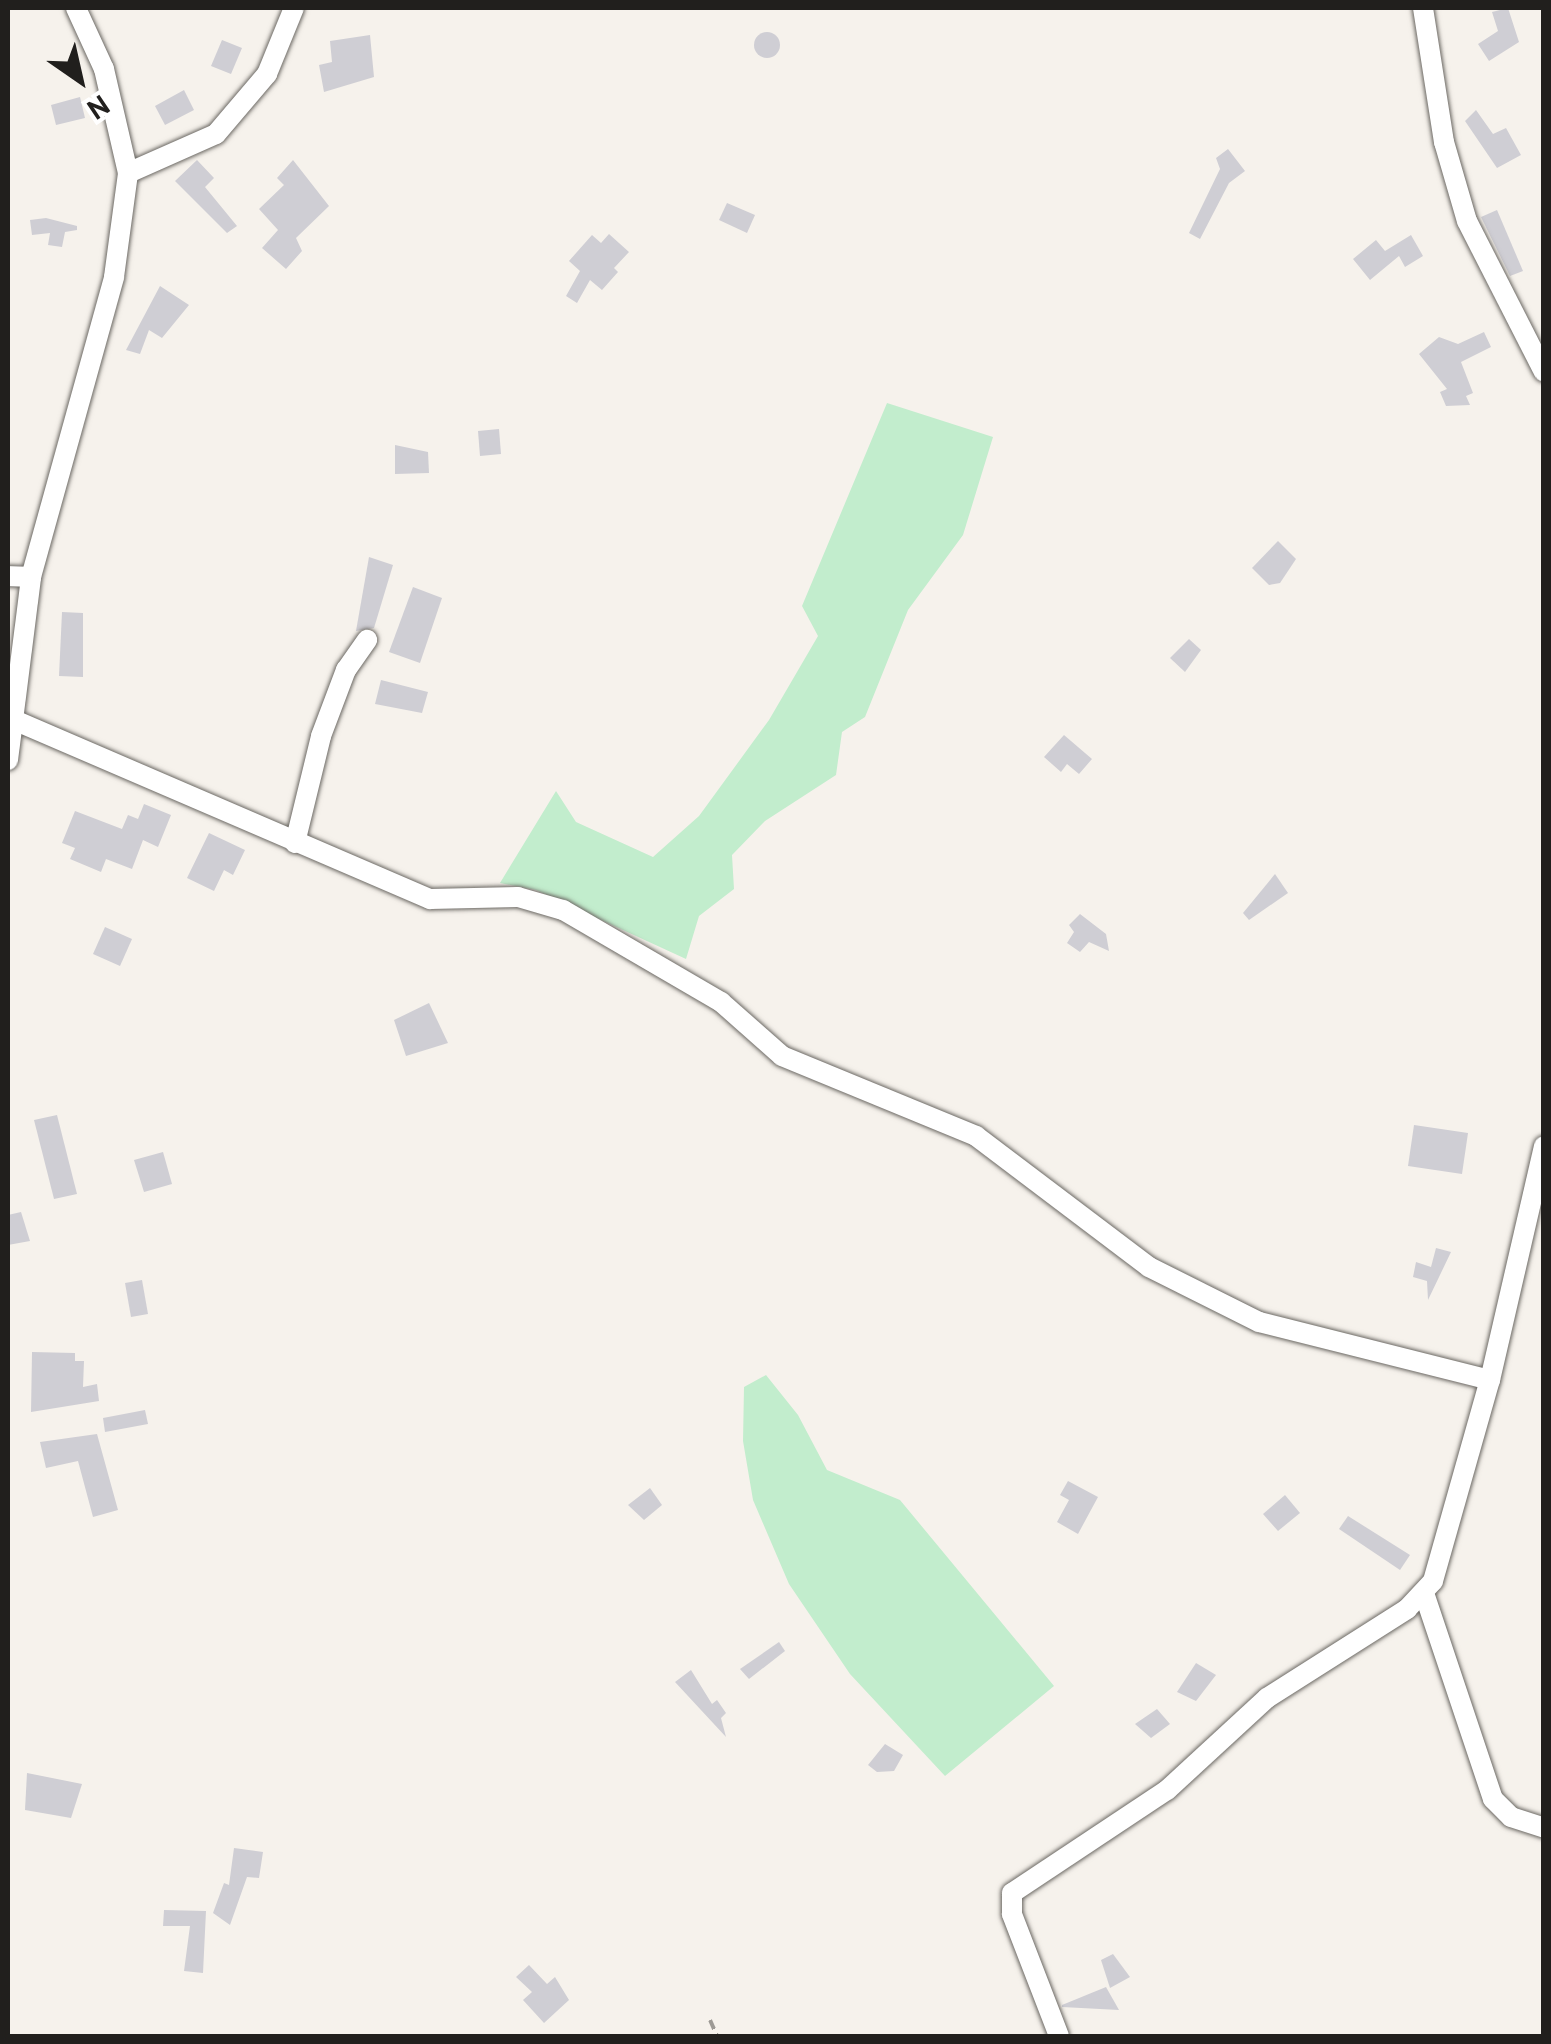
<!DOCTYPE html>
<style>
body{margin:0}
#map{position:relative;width:1551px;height:2044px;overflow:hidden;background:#f6f2ec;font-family:Overpass,sans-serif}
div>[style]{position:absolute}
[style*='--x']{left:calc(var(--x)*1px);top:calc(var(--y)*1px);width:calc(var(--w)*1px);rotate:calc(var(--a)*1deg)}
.green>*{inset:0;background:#c2edcd}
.building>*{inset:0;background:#cfced4}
.round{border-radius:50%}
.path>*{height:4px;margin-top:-2px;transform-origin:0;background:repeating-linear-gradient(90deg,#9d9a95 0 10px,transparent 0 15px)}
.roads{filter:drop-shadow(0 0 2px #6b6863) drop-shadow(0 0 2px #6b6863)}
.minor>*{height:20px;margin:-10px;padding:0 10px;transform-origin:10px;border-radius:10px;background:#fff}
span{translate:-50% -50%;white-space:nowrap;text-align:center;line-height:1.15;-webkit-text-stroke:8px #fff;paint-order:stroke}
.frame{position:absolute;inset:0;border:10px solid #211f1d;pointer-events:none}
.north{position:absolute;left:30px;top:30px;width:100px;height:100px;-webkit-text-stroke:8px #fff;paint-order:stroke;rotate:146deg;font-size:28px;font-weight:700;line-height:40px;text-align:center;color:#211f1d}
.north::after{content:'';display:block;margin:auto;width:35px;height:45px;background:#211f1d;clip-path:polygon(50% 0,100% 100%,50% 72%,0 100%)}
</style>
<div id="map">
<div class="green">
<div style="clip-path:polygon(887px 403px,993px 437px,963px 535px,908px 610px,865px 717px,842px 732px,836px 775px,765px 821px,732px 855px,734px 889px,699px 916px,686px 959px,536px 890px,500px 883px,556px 791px,576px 822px,653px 857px,699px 816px,769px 720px,818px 636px,802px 606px)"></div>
<div style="clip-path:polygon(766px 1375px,798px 1415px,827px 1470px,900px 1500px,1054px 1686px,945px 1776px,850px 1674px,789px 1584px,753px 1500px,743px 1441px,744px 1387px)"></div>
</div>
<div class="building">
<div style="clip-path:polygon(1508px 8px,1519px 42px,1489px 61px,1478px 44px,1498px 31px,1492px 12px)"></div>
<div class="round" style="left:754px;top:32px;width:26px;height:26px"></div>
<div style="clip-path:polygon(370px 35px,374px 77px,324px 92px,319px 65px,332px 62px,330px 41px)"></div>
<div style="clip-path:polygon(222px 40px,242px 48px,231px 74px,211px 66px)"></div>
<div style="clip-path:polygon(184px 90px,194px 110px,165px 125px,155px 106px)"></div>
<div style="clip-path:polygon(80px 97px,85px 118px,56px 125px,51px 105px)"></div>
<div style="clip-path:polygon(1476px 110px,1493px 134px,1506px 128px,1521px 155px,1497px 168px,1465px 121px)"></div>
<div style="clip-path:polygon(1228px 149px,1245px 171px,1229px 183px,1200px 239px,1189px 233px,1220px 169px,1216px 158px)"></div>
<div style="clip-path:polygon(197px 160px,214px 178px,205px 187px,237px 226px,227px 233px,175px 181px)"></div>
<div style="clip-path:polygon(293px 160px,329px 206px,296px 238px,302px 251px,286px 269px,262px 248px,278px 230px,259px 209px,284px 185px,277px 178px)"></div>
<div style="clip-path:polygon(727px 203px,755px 215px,747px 233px,719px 220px)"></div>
<div style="clip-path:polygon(1497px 210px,1523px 271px,1510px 276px,1481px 217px)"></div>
<div style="clip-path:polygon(46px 218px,77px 226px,77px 230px,65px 232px,62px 247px,48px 245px,50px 233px,32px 235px,30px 220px)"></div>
<div style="clip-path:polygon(609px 234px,629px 252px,614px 268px,618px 272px,602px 290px,590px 280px,577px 303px,566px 296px,580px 271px,569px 261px,592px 235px,601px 243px)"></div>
<div style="clip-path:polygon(1411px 235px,1423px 256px,1405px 267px,1399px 256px,1370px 280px,1353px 259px,1376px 240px,1385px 251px)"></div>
<div style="clip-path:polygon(160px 286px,189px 305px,162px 338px,149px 330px,140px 354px,126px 350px)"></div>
<div style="clip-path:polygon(1484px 332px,1491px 347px,1461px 362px,1473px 393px,1466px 396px,1470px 405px,1446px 406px,1440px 392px,1447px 389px,1419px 354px,1439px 337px,1458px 344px)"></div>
<div style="clip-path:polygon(499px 429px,501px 454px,480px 456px,478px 431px)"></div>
<div style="clip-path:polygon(395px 445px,428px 452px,429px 473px,395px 474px)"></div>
<div style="clip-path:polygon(1278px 541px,1296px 559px,1280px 583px,1269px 585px,1252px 568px)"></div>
<div style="clip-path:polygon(369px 557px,393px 565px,374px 628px,356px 631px)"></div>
<div style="clip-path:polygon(413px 587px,442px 598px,420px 663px,389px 652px)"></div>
<div style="clip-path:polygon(62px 612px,83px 613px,83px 677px,59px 676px)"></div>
<div style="clip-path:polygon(1189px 639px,1201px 650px,1185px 672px,1170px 658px)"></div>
<div style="clip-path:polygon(381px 680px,428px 692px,422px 713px,375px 704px)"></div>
<div style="clip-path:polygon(1064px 735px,1092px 759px,1079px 774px,1067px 764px,1061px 772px,1044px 757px)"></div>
<div style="clip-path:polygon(144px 804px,171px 815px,158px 847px,143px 840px,132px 869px,106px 859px,101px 872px,70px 859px,75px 848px,62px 843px,75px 811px,122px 829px,128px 815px,138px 819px)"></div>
<div style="clip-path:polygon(209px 833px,245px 850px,233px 875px,224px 870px,214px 891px,187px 878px)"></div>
<div style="clip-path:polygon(1275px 874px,1288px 893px,1249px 920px,1243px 913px)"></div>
<div style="clip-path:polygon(1080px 914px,1106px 934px,1109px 951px,1089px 942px,1080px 952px,1067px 943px,1074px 932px,1069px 925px)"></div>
<div style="clip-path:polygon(105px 927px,132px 939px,120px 966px,93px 954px)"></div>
<div style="clip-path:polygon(429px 1003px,448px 1043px,406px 1056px,394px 1020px)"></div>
<div style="clip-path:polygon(57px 1115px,77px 1194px,54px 1199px,34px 1120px)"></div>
<div style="clip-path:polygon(1414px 1125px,1468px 1133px,1462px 1174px,1408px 1166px)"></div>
<div style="clip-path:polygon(163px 1152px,172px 1184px,144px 1192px,134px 1160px)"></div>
<div style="clip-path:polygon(21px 1212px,30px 1241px,8px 1245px,8px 1215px)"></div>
<div style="clip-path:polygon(1436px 1248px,1451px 1252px,1428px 1300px,1427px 1281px,1413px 1277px,1416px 1262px,1431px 1267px)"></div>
<div style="clip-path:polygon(142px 1280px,148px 1314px,131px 1317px,125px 1283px)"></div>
<div style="clip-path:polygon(32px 1352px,75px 1353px,75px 1361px,84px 1361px,83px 1387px,97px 1384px,99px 1401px,31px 1412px)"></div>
<div style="clip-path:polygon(145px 1410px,148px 1424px,105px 1432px,103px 1418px)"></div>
<div style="clip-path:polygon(97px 1434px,118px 1510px,93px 1517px,78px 1461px,46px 1468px,40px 1442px)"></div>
<div style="clip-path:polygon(1068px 1481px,1098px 1497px,1078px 1534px,1057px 1522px,1069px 1500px,1060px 1495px)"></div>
<div style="clip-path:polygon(650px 1488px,662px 1505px,644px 1520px,628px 1505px)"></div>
<div style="clip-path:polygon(1285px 1495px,1300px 1513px,1278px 1531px,1263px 1514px)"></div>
<div style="clip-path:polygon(1348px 1516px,1410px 1555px,1400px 1570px,1339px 1529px)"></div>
<div style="clip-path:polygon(779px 1642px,785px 1651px,749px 1679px,740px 1669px)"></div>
<div style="clip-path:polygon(1196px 1663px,1216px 1675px,1196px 1701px,1177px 1692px)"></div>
<div style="clip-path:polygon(691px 1670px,712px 1704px,717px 1700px,726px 1713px,721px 1718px,726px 1737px,675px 1682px)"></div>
<div style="clip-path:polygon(1157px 1709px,1170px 1724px,1151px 1738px,1135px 1724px)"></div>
<div style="clip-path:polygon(885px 1744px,903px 1755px,894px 1771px,877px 1772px,868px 1765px)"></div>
<div style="clip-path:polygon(27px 1773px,82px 1784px,71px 1818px,25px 1810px)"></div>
<div style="clip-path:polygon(234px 1848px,263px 1852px,259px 1878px,247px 1877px,230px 1925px,213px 1913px,224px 1883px,229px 1885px)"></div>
<div style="clip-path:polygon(164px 1910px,206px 1911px,203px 1973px,184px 1971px,190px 1926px,163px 1926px)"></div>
<div style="clip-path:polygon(1113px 1954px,1130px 1977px,1110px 1988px,1101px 1960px)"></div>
<div style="clip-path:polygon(529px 1965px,547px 1984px,555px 1977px,569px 2000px,544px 2023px,523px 2000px,532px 1992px,516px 1977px)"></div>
<div style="clip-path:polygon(1106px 1987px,1119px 2010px,1062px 2007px,1062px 2005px)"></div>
</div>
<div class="path">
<div style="--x:710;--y:2020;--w:17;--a:66"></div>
</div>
<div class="roads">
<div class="minor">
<div style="--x:1423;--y:8;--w:136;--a:81.1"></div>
<div style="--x:1444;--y:142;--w:82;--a:73.8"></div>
<div style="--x:1467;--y:221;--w:169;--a:63"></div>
<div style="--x:128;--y:173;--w:96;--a:-23.9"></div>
<div style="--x:216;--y:134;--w:79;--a:-49.6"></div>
<div style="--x:267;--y:74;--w:71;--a:-67.8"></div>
<div style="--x:8;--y:576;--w:23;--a:2"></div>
<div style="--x:14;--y:720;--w:453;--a:23.3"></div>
<div style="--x:430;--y:899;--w:88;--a:-1.3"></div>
<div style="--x:518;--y:897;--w:47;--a:16.1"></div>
<div style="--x:563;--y:910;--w:183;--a:30.2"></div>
<div style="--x:721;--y:1002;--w:81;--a:41.5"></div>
<div style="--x:782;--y:1056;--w:210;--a:22.4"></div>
<div style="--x:976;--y:1136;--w:217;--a:37.1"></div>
<div style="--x:1149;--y:1267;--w:123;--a:26.6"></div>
<div style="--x:1259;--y:1322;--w:238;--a:14.1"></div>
<div style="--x:8;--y:760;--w:184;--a:-82.8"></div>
<div style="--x:31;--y:577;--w:311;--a:-74.5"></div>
<div style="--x:114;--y:277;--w:105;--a:-82.3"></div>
<div style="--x:128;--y:173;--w:107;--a:-103"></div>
<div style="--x:104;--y:69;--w:67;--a:-114.7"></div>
<div style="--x:295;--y:843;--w:110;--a:-76.3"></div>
<div style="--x:321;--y:736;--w:71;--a:-69.3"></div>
<div style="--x:346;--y:670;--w:37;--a:-55"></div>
<div style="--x:1425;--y:1596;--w:214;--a:71.5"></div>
<div style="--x:1493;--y:1799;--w:25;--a:45"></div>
<div style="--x:1511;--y:1817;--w:35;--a:18"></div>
<div style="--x:1059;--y:2036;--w:131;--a:-111.1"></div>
<div style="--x:1012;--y:1914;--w:21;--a:-90"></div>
<div style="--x:1012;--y:1893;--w:186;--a:-33.6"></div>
<div style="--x:1167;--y:1790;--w:136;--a:-42.6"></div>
<div style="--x:1267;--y:1698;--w:166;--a:-32.4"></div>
<div style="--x:1407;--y:1609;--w:38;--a:-47"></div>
<div style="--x:1433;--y:1581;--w:209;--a:-74.2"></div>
<div style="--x:1490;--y:1380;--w:240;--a:-77"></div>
</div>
</div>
<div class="frame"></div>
<div class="north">N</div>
</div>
